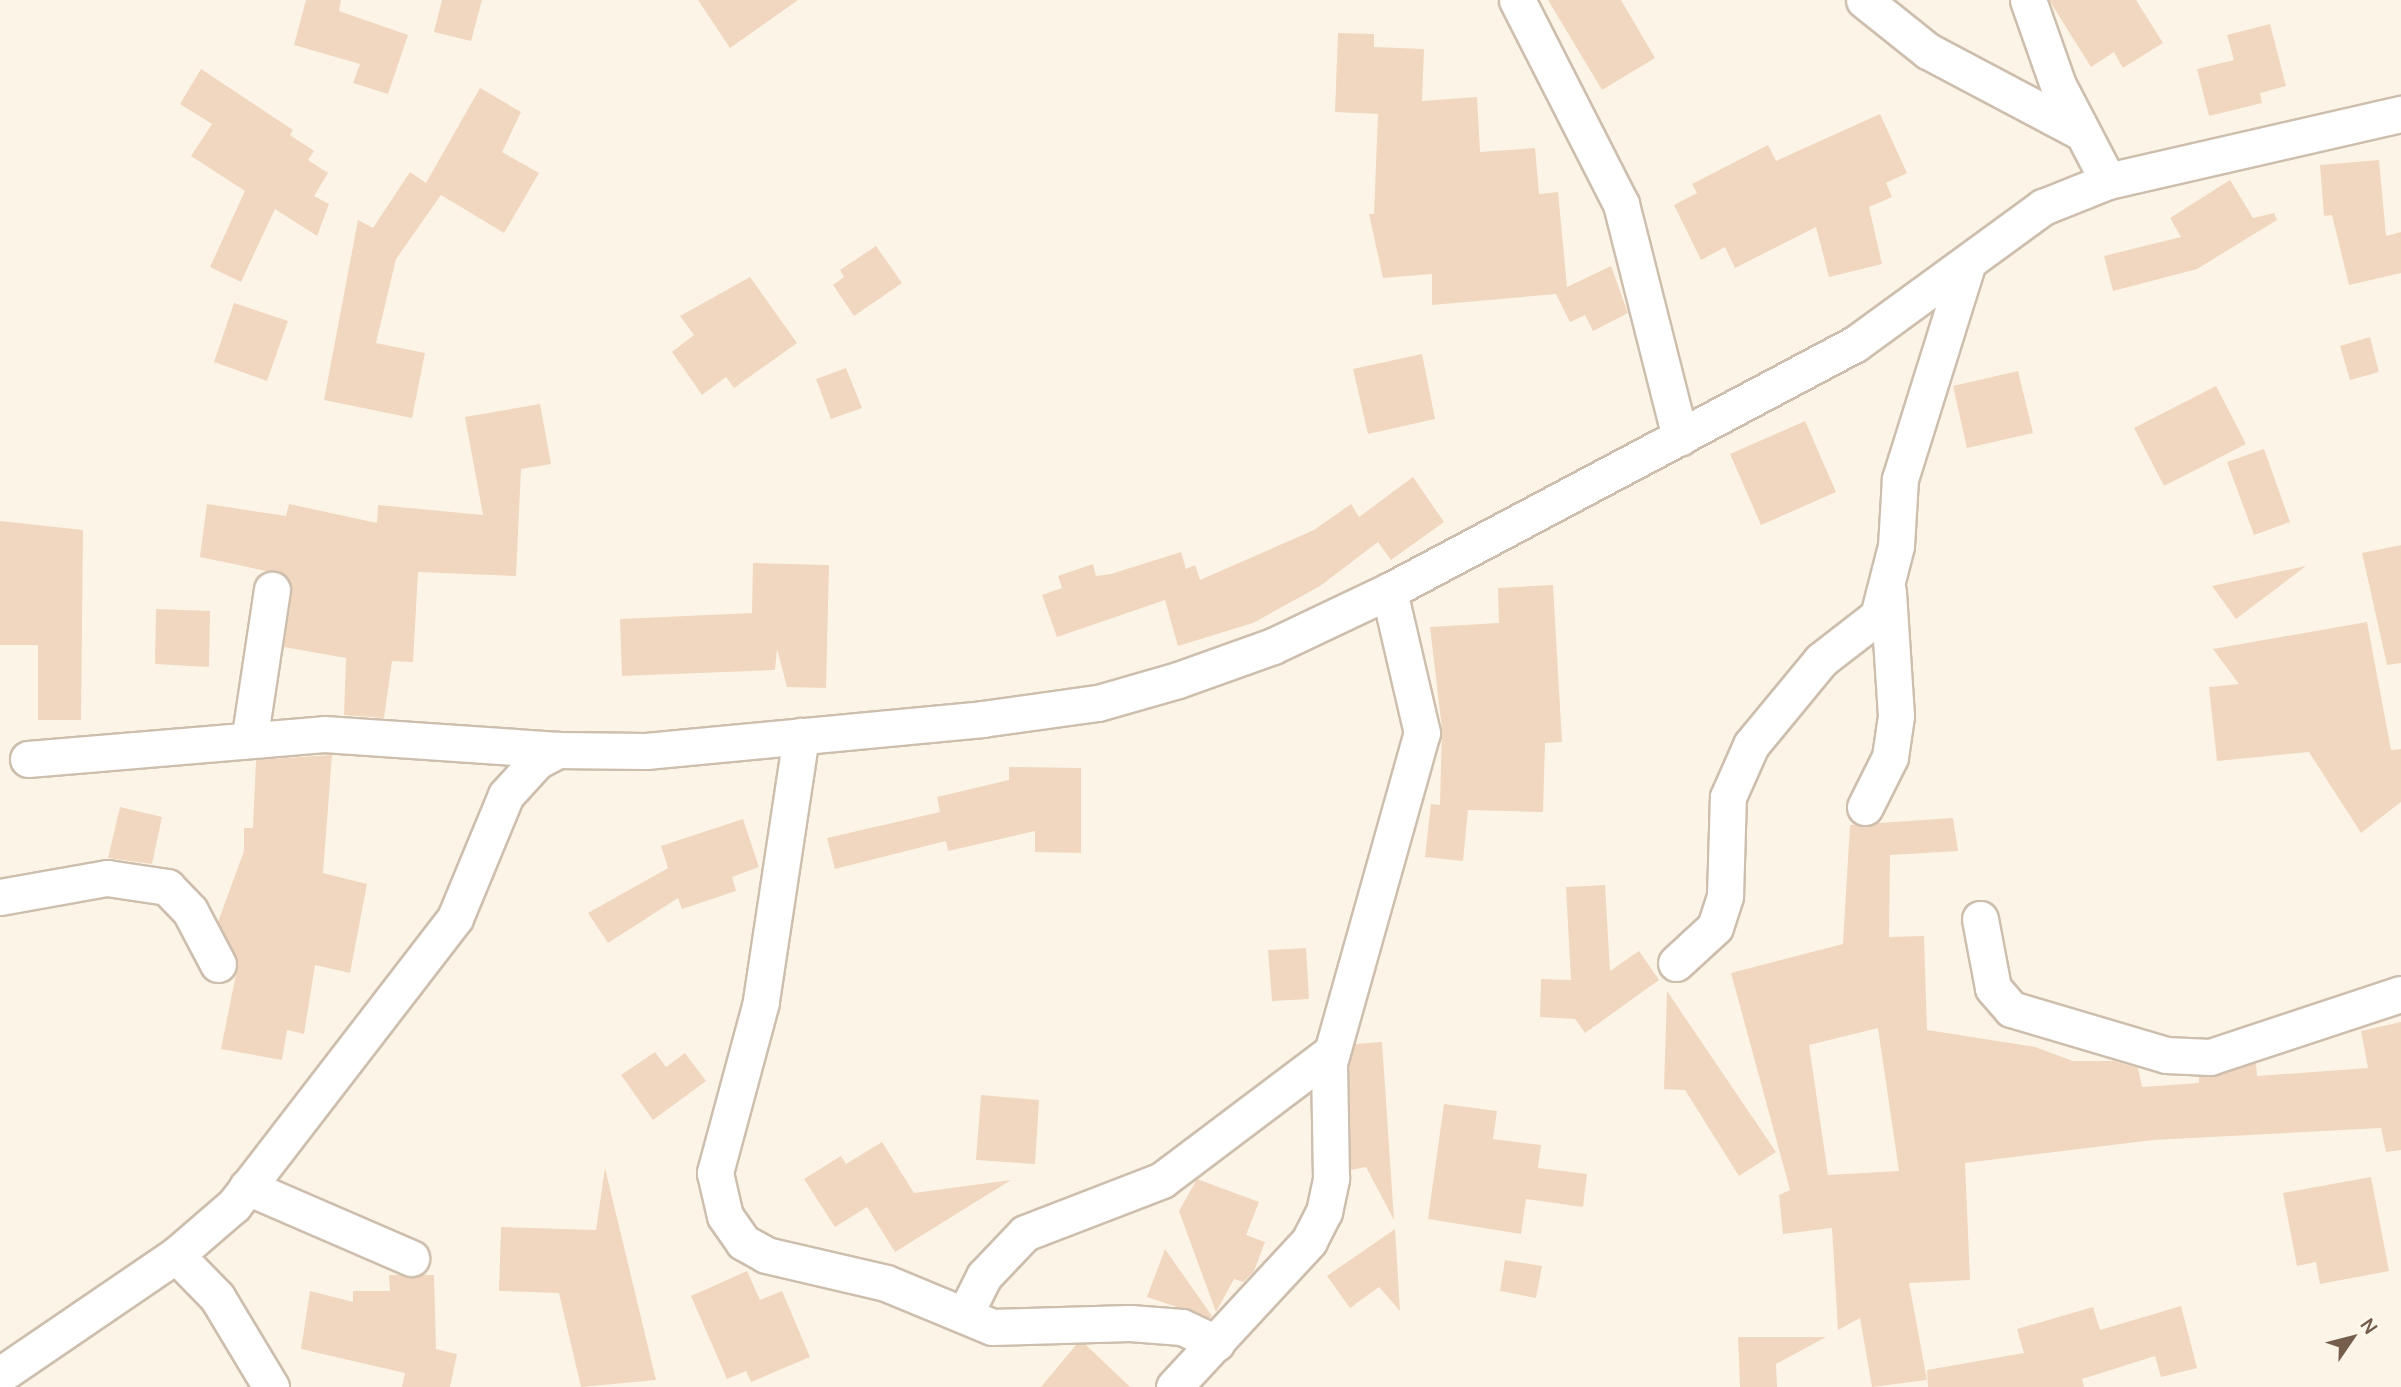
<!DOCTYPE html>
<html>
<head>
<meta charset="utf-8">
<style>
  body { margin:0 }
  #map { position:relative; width:2401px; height:1387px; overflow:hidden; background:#fcf5e7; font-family:Manrope,sans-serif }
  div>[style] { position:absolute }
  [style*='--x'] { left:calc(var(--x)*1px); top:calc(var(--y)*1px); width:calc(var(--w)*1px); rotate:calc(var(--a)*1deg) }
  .building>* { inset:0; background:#f1d7bf }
  .roads { filter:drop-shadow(2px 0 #cebead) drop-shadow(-2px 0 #cebead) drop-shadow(0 2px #cebead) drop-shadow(0 -2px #cebead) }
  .street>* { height:35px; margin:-17.5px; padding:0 17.5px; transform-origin:17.5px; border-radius:17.5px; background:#fff }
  span { translate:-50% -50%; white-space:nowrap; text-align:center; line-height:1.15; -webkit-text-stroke:6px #fff9ed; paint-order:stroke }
  .north { position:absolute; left:2317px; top:1303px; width:70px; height:70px; -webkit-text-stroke:5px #fff9ed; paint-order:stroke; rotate:55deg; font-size:19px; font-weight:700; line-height:28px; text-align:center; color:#755e4b }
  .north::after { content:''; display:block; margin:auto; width:24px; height:32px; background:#755e4b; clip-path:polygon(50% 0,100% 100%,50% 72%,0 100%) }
</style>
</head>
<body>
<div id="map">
  <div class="building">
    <i style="clip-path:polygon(306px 0,341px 0,339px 11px,408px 35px,388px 94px,353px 83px,360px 64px,294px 45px)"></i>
    <i style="clip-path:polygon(442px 0,482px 0,471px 41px,434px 32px)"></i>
    <i style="clip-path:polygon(698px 0,798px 0,730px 48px)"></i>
    <i style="clip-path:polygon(1548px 0,1621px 0,1655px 58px,1602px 90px)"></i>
    <i style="clip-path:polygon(2049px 0,2136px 0,2163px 43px,2123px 68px,2114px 52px,2091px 67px)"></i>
    <i style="clip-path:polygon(2270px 24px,2286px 86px,2260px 93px,2262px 103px,2209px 116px,2197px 69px,2234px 60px,2227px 35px)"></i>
    <i style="clip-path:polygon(1338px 33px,1374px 34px,1374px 47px,1424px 49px,1422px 101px,1477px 97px,1480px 152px,1535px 148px,1539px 194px,1558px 192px,1567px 287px,1611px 266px,1628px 313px,1593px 331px,1585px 315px,1570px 322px,1556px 294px,1432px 305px,1432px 274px,1383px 278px,1369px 214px,1374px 214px,1378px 114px,1335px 112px)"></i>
    <i style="clip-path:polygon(201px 69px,293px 130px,290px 135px,314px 151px,308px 160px,328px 173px,314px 196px,329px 204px,317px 236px,275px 209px,241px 282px,210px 267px,245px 191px,191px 156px,212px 124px,180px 104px)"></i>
    <i style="clip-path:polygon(480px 88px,521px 112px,502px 152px,539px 173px,504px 233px,441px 195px,396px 259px,376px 343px,425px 353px,412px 418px,324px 400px,358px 220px,373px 228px,410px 172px,426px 183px)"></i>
    <i style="clip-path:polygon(1880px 114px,1907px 173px,1886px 183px,1892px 197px,1869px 207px,1882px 264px,1829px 277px,1816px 227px,1735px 268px,1725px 247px,1701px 260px,1674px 205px,1697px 193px,1692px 184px,1768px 145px,1776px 161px)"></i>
    <i style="clip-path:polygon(2379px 160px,2386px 236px,2401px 232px,2401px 273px,2349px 285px,2332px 215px,2324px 216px,2320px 165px)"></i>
    <i style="clip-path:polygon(2230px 180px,2253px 218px,2274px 213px,2277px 220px,2197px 269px,2113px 291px,2104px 256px,2181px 237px,2170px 218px)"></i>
    <i style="clip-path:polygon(876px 246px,902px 283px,854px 316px,833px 285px,844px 277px,840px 270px)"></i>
    <i style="clip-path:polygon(750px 277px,797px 343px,734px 388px,726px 377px,702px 395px,672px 352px,694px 335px,680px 316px)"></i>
    <i style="clip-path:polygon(234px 303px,288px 321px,267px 381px,214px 362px)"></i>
    <i style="clip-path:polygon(2370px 337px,2379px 372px,2350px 380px,2340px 346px)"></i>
    <i style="clip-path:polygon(1422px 354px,1435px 419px,1368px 434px,1353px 369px)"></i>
    <i style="clip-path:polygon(846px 368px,862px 408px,831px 419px,816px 379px)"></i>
    <i style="clip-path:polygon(2018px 371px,2033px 433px,1967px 448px,1953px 386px)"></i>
    <i style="clip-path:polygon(2216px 386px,2246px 444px,2164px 486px,2134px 428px)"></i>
    <i style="clip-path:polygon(540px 404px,551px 464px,521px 469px,516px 576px,418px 572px,413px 662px,392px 661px,384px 718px,344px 715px,346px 658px,284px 647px,292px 592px,285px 575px,200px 557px,207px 504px,286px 516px,289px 504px,377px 523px,378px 505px,483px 515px,465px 417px)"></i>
    <i style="clip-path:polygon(1805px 421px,1836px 492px,1761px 525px,1730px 454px)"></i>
    <i style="clip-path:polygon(2264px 449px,2290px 522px,2254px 535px,2227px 462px)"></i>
    <i style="clip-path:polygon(1413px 477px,1444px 522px,1391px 560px,1378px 542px,1320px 586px,1253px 623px,1178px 646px,1165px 600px,1057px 637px,1042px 595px,1062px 588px,1058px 576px,1093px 564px,1096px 576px,1111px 574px,1181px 552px,1186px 569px,1195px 565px,1200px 580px,1314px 530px,1351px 504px,1359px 517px)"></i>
    <i style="clip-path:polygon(0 521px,83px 530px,81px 720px,38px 720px,38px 645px,0 645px)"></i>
    <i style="clip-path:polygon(2401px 545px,2401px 663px,2387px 665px,2362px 553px)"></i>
    <i style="clip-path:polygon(753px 563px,829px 565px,826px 688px,787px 687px,777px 649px,775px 670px,622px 676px,620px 619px,752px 613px)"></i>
    <i style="clip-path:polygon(2306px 566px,2236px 619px,2212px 586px)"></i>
    <i style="clip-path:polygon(1553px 585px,1562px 742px,1545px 743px,1543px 812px,1468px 810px,1463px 861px,1425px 857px,1431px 804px,1440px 805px,1442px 729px,1430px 627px,1499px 623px,1498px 588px)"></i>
    <i style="clip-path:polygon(156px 609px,210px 611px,209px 667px,155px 664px)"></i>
    <i style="clip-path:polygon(2367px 622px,2391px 750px,2401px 749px,2401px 802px,2361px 833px,2309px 752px,2217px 761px,2209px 687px,2239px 684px,2213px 649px)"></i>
    <i style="clip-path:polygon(332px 755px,323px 873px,367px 884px,350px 973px,315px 965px,304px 1034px,287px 1030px,282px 1060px,221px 1049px,238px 964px,218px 922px,244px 851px,244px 828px,253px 828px,256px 760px)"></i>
    <i style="clip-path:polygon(1009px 767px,1081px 768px,1081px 853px,1035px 852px,1035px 831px,948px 851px,946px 841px,835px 869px,827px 838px,940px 812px,937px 797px,1009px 780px)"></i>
    <i style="clip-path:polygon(120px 807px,162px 817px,152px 864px,108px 858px)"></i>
    <i style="clip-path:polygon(evenodd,1953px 818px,1958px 851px,1890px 855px,1889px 937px,1924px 936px,1927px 1030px,2035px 1047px,2073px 1061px,2114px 1061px,2138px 1068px,2142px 1087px,2199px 1083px,2199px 1077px,2256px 1063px,2257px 1076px,2368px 1068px,2361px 1031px,2401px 1022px,2401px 1150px,2386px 1152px,2381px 1128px,2153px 1140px,1965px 1163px,1970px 1280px,1909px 1283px,1927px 1380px,1872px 1387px,1860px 1318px,1838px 1330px,1832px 1228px,1783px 1234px,1779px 1195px,1790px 1190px,1731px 973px,1843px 944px,1850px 825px,1953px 818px,1878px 1028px,1899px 1171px,1828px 1175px,1809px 1045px,1878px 1028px)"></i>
    <i style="clip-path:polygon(743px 819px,759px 867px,732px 877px,736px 891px,682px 909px,678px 898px,608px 943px,588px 913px,668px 868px,661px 846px)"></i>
    <i style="clip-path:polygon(1605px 885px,1610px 971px,1639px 951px,1659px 980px,1585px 1033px,1575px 1019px,1540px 1017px,1541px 979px,1571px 980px,1566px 887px)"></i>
    <i style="clip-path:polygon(1306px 948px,1309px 999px,1272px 1001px,1268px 950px)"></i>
    <i style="clip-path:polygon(1667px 991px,1776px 1152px,1739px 1176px,1685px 1090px,1664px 1089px)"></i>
    <i style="clip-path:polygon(1382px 1042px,1394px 1220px,1366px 1167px,1351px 1170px,1349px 1066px,1355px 1044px)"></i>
    <i style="clip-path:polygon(655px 1052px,666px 1067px,685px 1053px,706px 1081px,653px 1120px,621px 1075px)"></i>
    <i style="clip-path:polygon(981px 1095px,1039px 1100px,1035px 1164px,976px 1160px)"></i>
    <i style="clip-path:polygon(1444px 1104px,1497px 1111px,1493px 1139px,1541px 1145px,1538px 1168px,1587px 1174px,1583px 1207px,1526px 1199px,1521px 1234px,1428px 1219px)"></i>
    <i style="clip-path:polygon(882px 1142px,914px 1193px,1011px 1180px,895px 1252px,867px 1207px,835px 1227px,804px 1179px,841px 1156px,846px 1164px)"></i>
    <i style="clip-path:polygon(605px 1168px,656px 1380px,581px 1387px,559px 1293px,499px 1291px,501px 1227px,596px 1230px)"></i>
    <i style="clip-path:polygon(2371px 1177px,2389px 1271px,2320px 1284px,2316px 1262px,2297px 1266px,2283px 1193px)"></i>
    <i style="clip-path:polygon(1197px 1179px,1259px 1202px,1246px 1235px,1265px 1242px,1254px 1271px,1243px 1282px,1234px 1279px,1216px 1312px,1179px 1211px)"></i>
    <i style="clip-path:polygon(1395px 1229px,1400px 1311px,1379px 1287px,1350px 1308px,1327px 1276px)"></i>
    <i style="clip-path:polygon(1165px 1249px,1212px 1316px,1210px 1318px,1147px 1297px)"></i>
    <i style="clip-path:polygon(1505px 1260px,1542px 1266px,1536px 1298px,1500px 1291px)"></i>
    <i style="clip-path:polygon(747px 1271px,760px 1300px,782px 1291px,810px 1357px,751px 1382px,746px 1371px,727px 1379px,691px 1296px)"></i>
    <i style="clip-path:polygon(389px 1275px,434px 1275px,436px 1349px,457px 1354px,450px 1387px,402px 1387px,405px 1373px,301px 1349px,310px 1291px,353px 1302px,353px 1291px,390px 1291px)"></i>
    <i style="clip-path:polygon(2181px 1306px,2197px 1368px,2161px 1377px,2155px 1356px,2082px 1379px,2084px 1387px,1928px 1387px,1927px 1370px,2024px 1353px,2017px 1329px,2093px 1307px,2100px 1330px)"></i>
    <i style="clip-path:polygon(1738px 1337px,1826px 1337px,1776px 1364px,1777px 1387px,1740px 1387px)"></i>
    <i style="clip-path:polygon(1085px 1344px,1130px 1387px,1041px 1387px,1076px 1345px)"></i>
  </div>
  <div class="roads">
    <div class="street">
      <i style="--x:1517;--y:0;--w:229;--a:63"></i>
      <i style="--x:1621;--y:204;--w:241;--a:75.8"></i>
      <i style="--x:1864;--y:0;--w:82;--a:38.6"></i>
      <i style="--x:1928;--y:51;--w:173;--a:27.9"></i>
      <i style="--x:2028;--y:0;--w:90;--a:70.6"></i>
      <i style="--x:2058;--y:85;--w:108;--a:62.5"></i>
      <i style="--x:250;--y:735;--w:147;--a:-81.4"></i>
      <i style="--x:801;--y:736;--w:269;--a:98.6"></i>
      <i style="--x:761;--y:1002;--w:177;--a:105.1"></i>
      <i style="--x:715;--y:1173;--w:44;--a:76.9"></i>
      <i style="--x:725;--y:1216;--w:32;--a:55"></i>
      <i style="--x:743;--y:1242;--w:26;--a:29"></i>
      <i style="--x:766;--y:1255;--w:123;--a:13.1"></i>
      <i style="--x:886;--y:1283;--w:115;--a:22.5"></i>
      <i style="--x:992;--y:1327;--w:138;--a:-1.7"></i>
      <i style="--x:1130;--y:1323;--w:52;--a:4.4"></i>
      <i style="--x:1182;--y:1327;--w:38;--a:25"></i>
      <i style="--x:28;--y:759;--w:297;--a:-4.8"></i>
      <i style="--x:324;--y:734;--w:235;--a:3.9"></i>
      <i style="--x:1865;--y:807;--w:56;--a:-63.4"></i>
      <i style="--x:1890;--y:757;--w:41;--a:-81.7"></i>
      <i style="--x:1896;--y:716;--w:125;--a:-93.7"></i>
      <i style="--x:0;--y:897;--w:109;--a:-10.1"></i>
      <i style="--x:107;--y:878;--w:61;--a:8.5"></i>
      <i style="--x:167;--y:887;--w:33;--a:46"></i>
      <i style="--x:190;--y:911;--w:60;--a:62.2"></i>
      <i style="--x:1980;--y:919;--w:70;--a:79.3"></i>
      <i style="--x:1993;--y:988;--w:28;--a:49"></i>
      <i style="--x:2011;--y:1009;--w:162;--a:16.5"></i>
      <i style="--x:2166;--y:1055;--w:44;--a:2.6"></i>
      <i style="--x:2210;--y:1057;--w:201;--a:-18.3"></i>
      <i style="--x:1676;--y:963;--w:53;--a:-42.7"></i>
      <i style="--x:1715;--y:927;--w:33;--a:-72"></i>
      <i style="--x:1725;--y:896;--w:99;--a:-88.3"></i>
      <i style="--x:1728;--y:797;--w:57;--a:-66.1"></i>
      <i style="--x:1751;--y:745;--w:110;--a:-50.5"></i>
      <i style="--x:1821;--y:660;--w:72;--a:-37.7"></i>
      <i style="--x:1878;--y:616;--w:72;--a:-75.6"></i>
      <i style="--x:1896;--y:546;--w:67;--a:-86.6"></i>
      <i style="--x:1900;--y:479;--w:224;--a:-72.6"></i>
      <i style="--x:247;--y:1187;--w:179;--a:23.4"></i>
      <i style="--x:176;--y:1255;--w:59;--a:45.7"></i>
      <i style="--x:217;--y:1297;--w:105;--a:59"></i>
      <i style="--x:966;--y:1312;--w:40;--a:-63.4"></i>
      <i style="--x:984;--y:1276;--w:59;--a:-46.4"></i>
      <i style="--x:1025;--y:1233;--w:147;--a:-21.1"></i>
      <i style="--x:1162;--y:1180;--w:213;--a:-37"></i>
      <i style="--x:0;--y:1375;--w:213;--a:-34.3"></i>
      <i style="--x:176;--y:1255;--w:77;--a:-40.8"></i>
      <i style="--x:234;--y:1205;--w:362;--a:-52.4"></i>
      <i style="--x:455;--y:918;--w:133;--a:-67.5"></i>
      <i style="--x:506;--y:795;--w:46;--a:-47.6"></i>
      <i style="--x:537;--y:761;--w:24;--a:-28"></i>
      <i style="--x:558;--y:750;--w:88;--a:0.7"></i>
      <i style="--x:646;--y:751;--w:338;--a:-5.4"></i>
      <i style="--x:982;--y:719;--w:117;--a:-7.9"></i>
      <i style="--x:1098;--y:703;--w:83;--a:-16"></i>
      <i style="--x:1178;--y:680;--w:101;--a:-19.7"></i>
      <i style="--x:1273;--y:646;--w:128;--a:-25.4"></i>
      <i style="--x:1389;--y:591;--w:527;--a:-27.93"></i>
      <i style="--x:1855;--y:344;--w:233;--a:-36.1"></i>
      <i style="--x:2043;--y:207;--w:70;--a:-21.8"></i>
      <i style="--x:2108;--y:181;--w:301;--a:-12.9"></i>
      <i style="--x:1174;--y:1387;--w:199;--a:-47.2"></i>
      <i style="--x:1309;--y:1241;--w:33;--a:-63"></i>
      <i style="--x:1324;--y:1212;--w:35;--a:-78"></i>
      <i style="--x:1331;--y:1178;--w:115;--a:-91"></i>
      <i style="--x:1329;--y:1063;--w:343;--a:-74.3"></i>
      <i style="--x:1422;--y:733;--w:146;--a:-103.1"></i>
    </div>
  </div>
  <div class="north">N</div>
</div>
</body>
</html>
